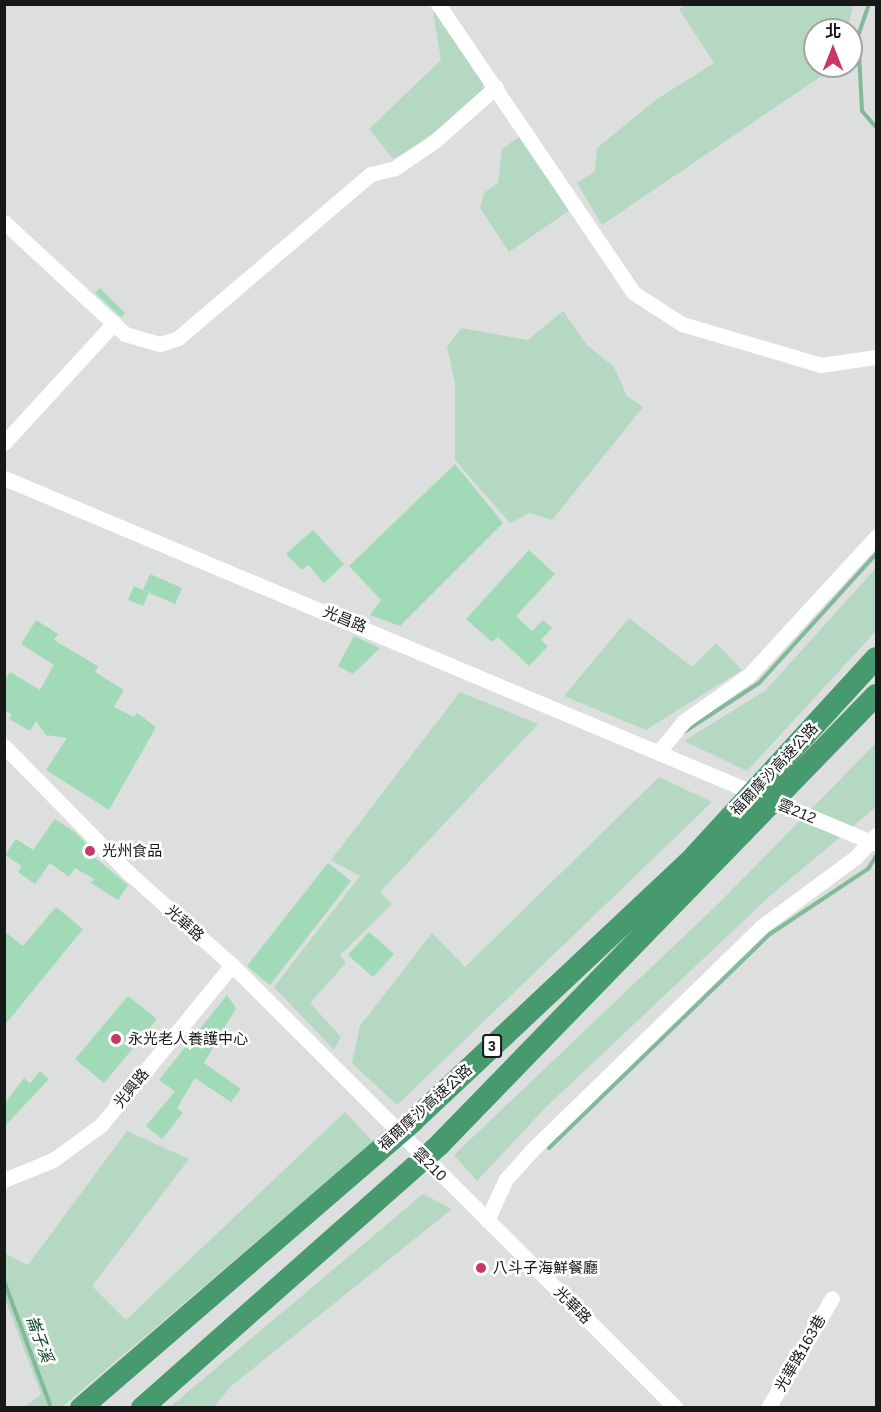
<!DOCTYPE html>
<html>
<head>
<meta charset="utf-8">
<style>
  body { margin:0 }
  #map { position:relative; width:881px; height:1412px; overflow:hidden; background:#dcdfdd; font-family:Helvetica,"Noto Sans TC",sans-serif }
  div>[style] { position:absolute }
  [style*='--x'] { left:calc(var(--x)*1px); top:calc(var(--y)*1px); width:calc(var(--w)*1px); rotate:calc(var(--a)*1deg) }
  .green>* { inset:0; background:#b4d8c2 }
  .stream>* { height:4px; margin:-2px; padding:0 2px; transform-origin:2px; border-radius:2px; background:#81ba98 }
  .building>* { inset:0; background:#a0dab7 }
  .minor>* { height:15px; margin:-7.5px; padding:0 7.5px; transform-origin:7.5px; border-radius:7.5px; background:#fff }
  .highway>* { height:22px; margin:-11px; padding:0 11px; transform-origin:11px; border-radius:11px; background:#469a6d }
  .dots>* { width:16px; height:16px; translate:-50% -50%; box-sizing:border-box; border:3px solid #fff; border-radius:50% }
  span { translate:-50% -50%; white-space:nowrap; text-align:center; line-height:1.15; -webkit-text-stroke:5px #fff; paint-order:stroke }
  .shield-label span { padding:2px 4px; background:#fff; border:2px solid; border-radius:4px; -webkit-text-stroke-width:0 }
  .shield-label { font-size:14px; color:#171818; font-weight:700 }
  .street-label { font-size:15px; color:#171818 }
  .poi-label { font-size:15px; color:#171818 }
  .left { translate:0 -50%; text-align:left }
  .water-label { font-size:16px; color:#14412a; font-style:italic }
  .frame { position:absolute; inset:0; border:6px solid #171818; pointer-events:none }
  .north { position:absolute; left:803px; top:18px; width:60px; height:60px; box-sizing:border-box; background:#fff; border:2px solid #a2a3a3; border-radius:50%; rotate:0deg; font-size:16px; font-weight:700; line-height:24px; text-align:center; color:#171818 }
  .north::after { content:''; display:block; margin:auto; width:21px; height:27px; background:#c73962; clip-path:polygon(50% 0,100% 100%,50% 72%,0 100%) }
</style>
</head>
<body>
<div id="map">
  <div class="green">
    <i style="clip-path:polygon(685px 5px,853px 5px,847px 30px,815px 30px,815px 66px,836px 66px,602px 225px,577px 183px,595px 171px,597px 148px,657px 99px,714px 63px,679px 9px)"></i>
    <i style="clip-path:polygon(437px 11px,483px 80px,483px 91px,436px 135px,393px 159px,369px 129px,441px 60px,433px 12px)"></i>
    <i style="clip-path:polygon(522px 135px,570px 210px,509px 252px,480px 208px,484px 193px,498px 183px,502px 149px)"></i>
    <i style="clip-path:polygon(563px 311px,587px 345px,614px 367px,627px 396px,643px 407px,552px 520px,529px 513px,510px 523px,455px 460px,455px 383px,447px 347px,461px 328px,528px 340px)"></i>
    <i style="clip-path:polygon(876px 568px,876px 631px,747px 771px,684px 741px,765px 691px)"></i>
    <i style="clip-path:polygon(629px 618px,692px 667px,716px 643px,742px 670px,646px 730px,564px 696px)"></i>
    <i style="clip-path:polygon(460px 692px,538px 724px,380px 892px,392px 904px,340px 955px,346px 963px,310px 1003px,341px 1037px,334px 1050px,274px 987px,360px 876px,331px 860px)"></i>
    <i style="clip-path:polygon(876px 743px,876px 807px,771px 895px,545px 1108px,477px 1181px,454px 1155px,720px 902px)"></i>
    <i style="clip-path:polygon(659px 777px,712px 802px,397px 1105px,352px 1063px,360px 1026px,432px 933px,465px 967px)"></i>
    <i style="clip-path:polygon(345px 1112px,373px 1142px,62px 1407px,25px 1407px,41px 1394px,5px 1299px,4px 1253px,28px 1265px,127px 1131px,189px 1159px,92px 1286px,126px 1320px)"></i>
    <i style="clip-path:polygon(423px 1194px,452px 1209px,230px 1387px,214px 1407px,170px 1407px)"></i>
  </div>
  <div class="stream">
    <i style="--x:869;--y:4;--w:34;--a:109"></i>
    <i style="--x:858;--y:36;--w:75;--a:86.9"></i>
    <i style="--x:862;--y:111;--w:21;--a:49"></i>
    <i style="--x:684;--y:732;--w:90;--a:-33.2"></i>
    <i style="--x:759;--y:683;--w:174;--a:-47.8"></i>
    <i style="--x:549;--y:1148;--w:308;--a:-44.1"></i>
    <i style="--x:770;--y:934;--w:118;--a:-33.6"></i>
    <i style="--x:868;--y:869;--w:15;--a:-58"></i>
    <i style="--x:4;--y:1281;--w:132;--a:69.6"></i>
  </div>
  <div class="building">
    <i style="clip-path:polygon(100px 288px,125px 313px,121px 317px,95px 293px)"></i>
    <i style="clip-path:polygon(455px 464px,503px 523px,400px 626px,370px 615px,381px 600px,349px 566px)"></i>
    <i style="clip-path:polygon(313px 530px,344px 564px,324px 583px,308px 565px,302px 570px,286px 554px)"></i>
    <i style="clip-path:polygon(529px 550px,555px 574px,516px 616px,532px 631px,543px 620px,552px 628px,541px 640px,548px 646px,529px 666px,498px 637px,492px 642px,466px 619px)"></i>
    <i style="clip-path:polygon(150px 574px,182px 588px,175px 604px,143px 590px)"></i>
    <i style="clip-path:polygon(134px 586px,149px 593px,143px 606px,128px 600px)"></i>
    <i style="clip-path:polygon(36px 620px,58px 634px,54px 640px,98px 666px,95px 672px,124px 690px,114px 707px,134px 717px,137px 713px,156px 727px,109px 810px,46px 770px,67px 738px,46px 735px,36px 721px,30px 731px,9px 719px,12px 715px,4px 710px,4px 681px,10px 672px,40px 690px,54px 665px,21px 644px)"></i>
    <i style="clip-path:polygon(354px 636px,380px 648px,353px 674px,338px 666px)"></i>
    <i style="clip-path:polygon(55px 819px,76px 833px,89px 847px,87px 851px,128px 885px,118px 900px,91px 883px,94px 879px,75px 868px,69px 877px,50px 863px,35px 884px,18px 872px,22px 866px,5px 855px,16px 839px,33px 850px)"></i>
    <i style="clip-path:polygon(328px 863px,351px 881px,270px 985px,247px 966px)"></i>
    <i style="clip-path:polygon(56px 907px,83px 929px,4px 1026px,4px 931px,23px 946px)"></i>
    <i style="clip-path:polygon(369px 932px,394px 954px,373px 977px,348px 955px)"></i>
    <i style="clip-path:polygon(227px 995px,236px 1008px,204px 1063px,241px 1089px,231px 1102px,195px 1078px,177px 1108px,183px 1113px,162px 1139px,146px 1126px,175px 1091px,159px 1080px)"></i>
    <i style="clip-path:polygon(128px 996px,157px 1019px,104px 1083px,75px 1059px)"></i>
    <i style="clip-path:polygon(40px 1071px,49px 1079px,4px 1127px,4px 1104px,24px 1078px,30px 1083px)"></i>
  </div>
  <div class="minor">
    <i style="--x:438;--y:4;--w:349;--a:55.9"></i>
    <i style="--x:634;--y:293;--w:57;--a:32.9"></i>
    <i style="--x:682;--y:324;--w:145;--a:16.4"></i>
    <i style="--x:821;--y:365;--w:56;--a:-8.3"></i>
    <i style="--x:4;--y:222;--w:165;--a:42.8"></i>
    <i style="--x:125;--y:334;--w:36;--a:16"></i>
    <i style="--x:160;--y:344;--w:19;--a:-18"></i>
    <i style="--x:178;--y:338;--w:253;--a:-40.4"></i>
    <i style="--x:371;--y:174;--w:25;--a:-14"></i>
    <i style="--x:395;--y:168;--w:50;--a:-34.3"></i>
    <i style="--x:436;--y:140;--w:80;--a:-41.5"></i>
    <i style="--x:4;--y:443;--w:163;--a:-47.5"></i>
    <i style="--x:4;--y:478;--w:946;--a:22.77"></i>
    <i style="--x:4;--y:746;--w:178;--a:45.5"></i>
    <i style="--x:129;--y:873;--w:138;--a:41.8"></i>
    <i style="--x:232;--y:965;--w:627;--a:44.94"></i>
    <i style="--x:659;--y:751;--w:39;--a:-50"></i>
    <i style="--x:684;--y:721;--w:80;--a:-35.3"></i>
    <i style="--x:749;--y:675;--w:188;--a:-47.4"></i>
    <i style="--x:4;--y:1180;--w:53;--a:-22.2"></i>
    <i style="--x:53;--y:1160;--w:59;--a:-36.1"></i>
    <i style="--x:101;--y:1125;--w:207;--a:-50.7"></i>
    <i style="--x:487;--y:1220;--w:45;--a:-65.1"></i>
    <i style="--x:506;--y:1179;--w:39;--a:-48"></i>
    <i style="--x:532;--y:1150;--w:320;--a:-44.2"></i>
    <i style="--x:761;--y:927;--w:118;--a:-36.4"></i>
    <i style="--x:856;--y:857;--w:30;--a:-48"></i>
    <i style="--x:768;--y:1408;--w:127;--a:-59.8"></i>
  </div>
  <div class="highway">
    <i style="--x:81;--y:1408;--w:439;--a:-40.8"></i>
    <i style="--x:413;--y:1121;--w:380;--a:-43.2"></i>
    <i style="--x:690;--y:861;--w:275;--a:-47.5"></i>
    <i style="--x:142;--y:1408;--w:398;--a:-41.5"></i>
    <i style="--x:440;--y:1144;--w:626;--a:-45.84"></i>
  </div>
  <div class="dots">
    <i style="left:90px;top:851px;background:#c73962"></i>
    <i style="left:116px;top:1039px;background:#c73962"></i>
    <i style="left:481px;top:1268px;background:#c73962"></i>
  </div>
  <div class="shield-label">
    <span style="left:492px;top:1046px">3</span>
  </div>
  <div class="street-label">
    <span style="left:345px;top:619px;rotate:22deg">光昌路</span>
    <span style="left:774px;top:769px;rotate:-47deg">福爾摩沙高速公路</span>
    <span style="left:797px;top:811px;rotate:23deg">雲212</span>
    <span style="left:185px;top:923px;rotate:42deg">光華路</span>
    <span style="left:131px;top:1088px;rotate:-51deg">光興路</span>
    <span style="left:425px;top:1107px;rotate:-42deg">福爾摩沙高速公路</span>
    <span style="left:430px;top:1164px;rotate:45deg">雲210</span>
    <span style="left:573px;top:1305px;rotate:45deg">光華路</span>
    <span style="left:800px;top:1353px;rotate:-60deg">光華路163巷</span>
  </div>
  <div class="poi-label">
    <span class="left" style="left:102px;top:851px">光州食品</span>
    <span class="left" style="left:128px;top:1039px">永光老人養護中心</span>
    <span class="left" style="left:493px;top:1268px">八斗子海鮮餐廳</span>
  </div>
  <div class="water-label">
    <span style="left:39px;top:1339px;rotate:70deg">崙子溪</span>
  </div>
  <div class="frame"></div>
  <div class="north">北</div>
</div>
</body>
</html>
